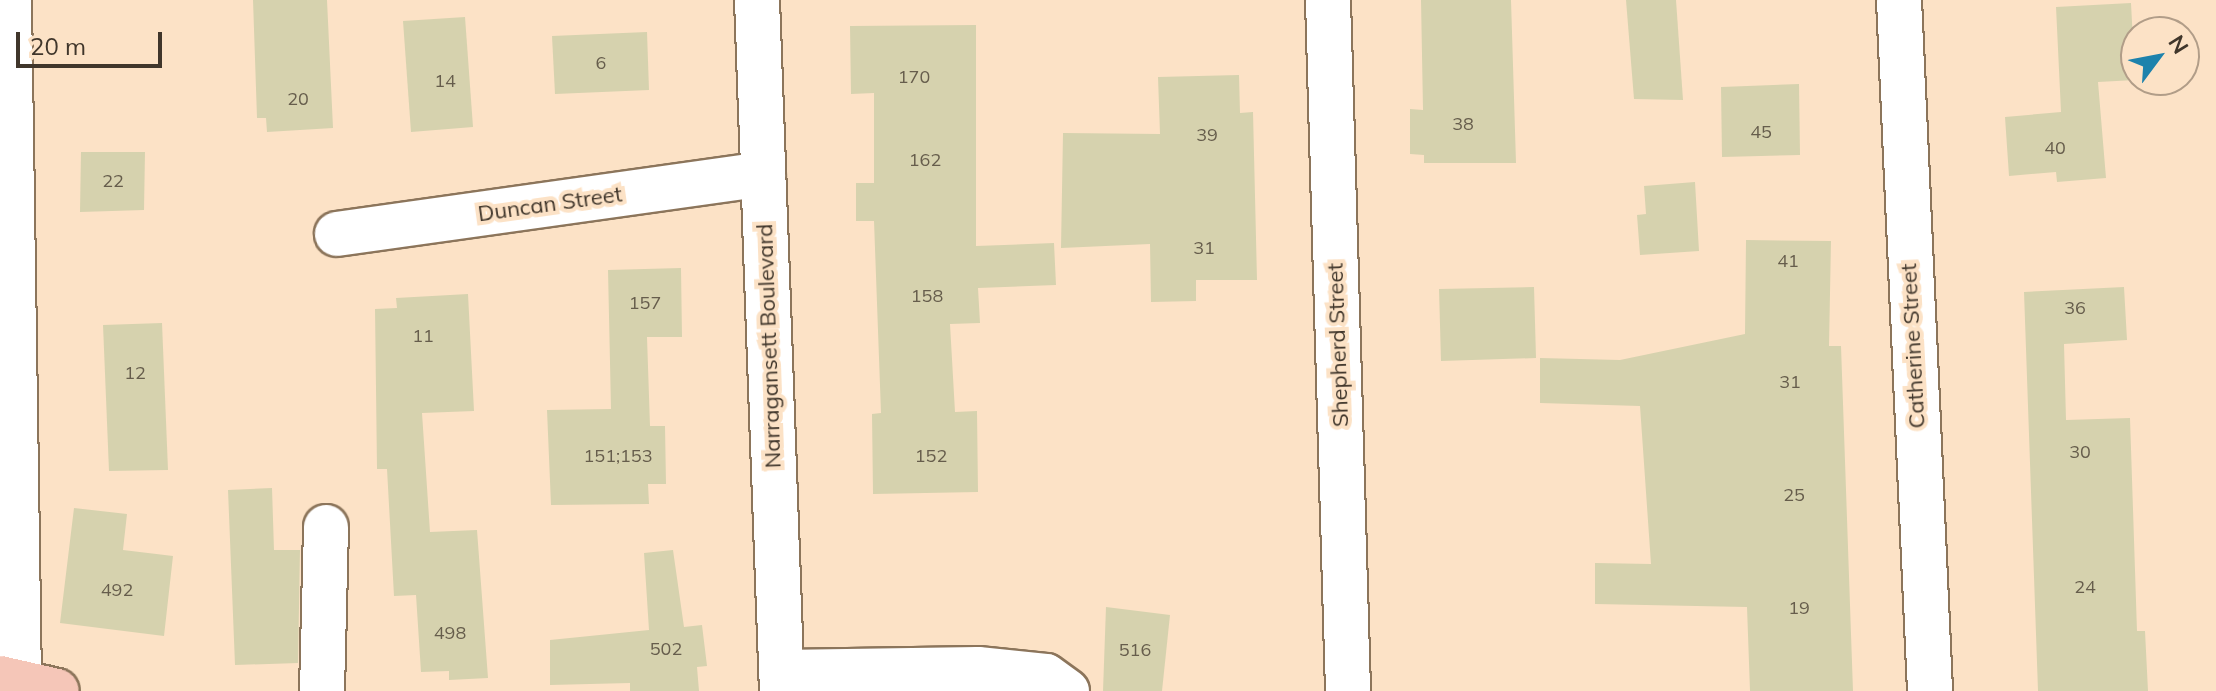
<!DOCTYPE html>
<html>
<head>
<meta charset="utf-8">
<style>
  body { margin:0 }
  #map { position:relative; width:2216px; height:691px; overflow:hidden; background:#fce2c6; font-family:Mulish,sans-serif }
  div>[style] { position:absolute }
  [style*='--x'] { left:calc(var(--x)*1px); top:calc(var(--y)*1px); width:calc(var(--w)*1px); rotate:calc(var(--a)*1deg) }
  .building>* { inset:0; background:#d6d2ae }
  .roads { filter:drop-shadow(2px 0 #8c755b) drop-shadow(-2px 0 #8c755b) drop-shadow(0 2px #8c755b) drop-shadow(0 -2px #8c755b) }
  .minor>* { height:44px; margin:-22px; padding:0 22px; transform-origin:22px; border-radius:22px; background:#fff }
  .major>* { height:44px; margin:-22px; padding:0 22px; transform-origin:22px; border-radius:22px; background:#f5c6b8 }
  span { translate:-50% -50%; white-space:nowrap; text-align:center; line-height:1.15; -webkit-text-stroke:8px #fce2c6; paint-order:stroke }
  .number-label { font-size:18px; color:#665d4c }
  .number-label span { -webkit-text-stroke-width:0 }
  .street-label { font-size:22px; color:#40362b }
  .north { position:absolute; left:2120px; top:16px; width:80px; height:80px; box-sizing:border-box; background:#fce2c6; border:2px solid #b19d88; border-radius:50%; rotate:58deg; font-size:22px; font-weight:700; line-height:32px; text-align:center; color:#40362b }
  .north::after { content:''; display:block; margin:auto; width:28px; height:36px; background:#1d82ac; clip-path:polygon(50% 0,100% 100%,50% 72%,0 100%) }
  .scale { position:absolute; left:16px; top:32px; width:146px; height:36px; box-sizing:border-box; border:4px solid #40362b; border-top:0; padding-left:10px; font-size:24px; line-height:28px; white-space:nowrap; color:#40362b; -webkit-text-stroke:6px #fce2c6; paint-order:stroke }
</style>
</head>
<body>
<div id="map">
  <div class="building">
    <i style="clip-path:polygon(253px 0,327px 0,333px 128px,267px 132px,266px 118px,257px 118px)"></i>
    <i style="clip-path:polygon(1421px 0,1511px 0,1516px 163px,1424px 163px,1424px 155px,1410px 154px,1410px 109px,1423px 110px)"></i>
    <i style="clip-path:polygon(1626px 0,1676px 0,1683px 100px,1634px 99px)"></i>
    <i style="clip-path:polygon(2131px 3px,2135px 80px,2098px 82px,2106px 178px,2057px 182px,2056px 172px,2009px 176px,2005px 117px,2061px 112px,2056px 7px)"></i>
    <i style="clip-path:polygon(465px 17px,473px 127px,411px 132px,403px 21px)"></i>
    <i style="clip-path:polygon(976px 25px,976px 246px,1054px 243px,1056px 285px,978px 288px,980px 323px,950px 324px,955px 412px,977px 411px,978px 492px,873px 494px,872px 414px,881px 413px,874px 221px,856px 221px,856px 183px,874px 183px,874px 93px,851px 94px,850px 26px)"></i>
    <i style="clip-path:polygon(647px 32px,649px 90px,555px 94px,552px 36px)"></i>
    <i style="clip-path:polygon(1239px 75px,1240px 113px,1253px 112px,1257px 280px,1196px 280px,1196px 301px,1151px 302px,1150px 244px,1061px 248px,1063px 133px,1160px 134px,1158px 77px)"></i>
    <i style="clip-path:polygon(1799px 84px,1800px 155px,1722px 157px,1721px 87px)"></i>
    <i style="clip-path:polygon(81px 152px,145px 152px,144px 210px,80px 212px)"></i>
    <i style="clip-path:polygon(1695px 182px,1699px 251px,1640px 255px,1637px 215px,1646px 214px,1644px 186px)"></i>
    <i style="clip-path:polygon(1746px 240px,1831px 241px,1829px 346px,1841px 346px,1853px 691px,1750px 691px,1747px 607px,1595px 604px,1595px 563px,1651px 564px,1640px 406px,1540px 403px,1540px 358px,1620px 360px,1745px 334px)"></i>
    <i style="clip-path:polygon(681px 268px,682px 337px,647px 337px,650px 426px,665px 426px,666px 484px,648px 484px,649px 504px,551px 505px,547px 410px,611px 409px,608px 270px)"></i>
    <i style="clip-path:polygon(1534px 287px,1536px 358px,1441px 361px,1439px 289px)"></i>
    <i style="clip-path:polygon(2124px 287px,2127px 340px,2064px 344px,2066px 420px,2130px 418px,2137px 631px,2145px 631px,2148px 691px,2038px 691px,2024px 292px)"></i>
    <i style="clip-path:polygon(468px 294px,474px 411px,422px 413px,430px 532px,477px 530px,488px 678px,449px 680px,449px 671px,421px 672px,416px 595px,394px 596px,387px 469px,377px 469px,375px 309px,397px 308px,396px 298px)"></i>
    <i style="clip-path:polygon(162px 323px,168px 470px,109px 471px,103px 325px)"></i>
    <i style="clip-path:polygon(272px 488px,274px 550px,300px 550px,298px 663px,235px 665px,228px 490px)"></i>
    <i style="clip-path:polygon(74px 508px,127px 514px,123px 550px,173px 556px,164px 636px,60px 623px)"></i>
    <i style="clip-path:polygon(673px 550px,684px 627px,702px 625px,707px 666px,697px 667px,699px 691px,630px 691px,630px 683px,550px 685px,550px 640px,649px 630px,644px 553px)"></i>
    <i style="clip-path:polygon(1106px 607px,1170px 615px,1162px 691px,1103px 691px)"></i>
  </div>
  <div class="roads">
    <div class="minor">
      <i style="--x:9;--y:0;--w:682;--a:89.16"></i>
      <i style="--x:757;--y:0;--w:691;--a:87.93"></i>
      <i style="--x:1328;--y:0;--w:691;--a:88.34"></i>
      <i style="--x:1899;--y:0;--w:692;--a:87.43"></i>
      <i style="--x:337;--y:234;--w:430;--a:-8"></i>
      <i style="--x:781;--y:672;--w:197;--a:-0.9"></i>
      <i style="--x:978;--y:669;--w:68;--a:5.9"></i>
      <i style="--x:1046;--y:676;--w:26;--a:36"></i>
      <i style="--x:322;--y:691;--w:164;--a:-88.6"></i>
    </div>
    <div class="major">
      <i style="--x:0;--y:678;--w:58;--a:12.8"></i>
    </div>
  </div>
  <div class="number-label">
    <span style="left:601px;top:63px">6</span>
    <span style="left:914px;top:77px">170</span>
    <span style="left:445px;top:81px">14</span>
    <span style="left:298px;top:99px">20</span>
    <span style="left:1463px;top:124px">38</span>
    <span style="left:1761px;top:132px">45</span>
    <span style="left:1207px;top:135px">39</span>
    <span style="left:2055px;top:148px">40</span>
    <span style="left:925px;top:160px">162</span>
    <span style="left:113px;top:181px">22</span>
    <span style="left:1204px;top:248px">31</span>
    <span style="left:1788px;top:261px">41</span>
    <span style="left:927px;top:296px">158</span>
    <span style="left:645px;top:303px">157</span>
    <span style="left:2075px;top:308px">36</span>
    <span style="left:423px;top:336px">11</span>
    <span style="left:135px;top:373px">12</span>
    <span style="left:1790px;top:382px">31</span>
    <span style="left:2080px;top:452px">30</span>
    <span style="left:618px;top:456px">151;153</span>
    <span style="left:931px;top:456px">152</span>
    <span style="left:1794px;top:495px">25</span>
    <span style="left:2085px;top:587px">24</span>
    <span style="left:117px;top:590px">492</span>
    <span style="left:1799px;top:608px">19</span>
    <span style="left:450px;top:633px">498</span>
    <span style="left:666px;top:649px">502</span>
    <span style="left:1135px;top:650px">516</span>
  </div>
  <div class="street-label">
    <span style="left:550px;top:204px;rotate:-8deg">Duncan Street</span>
    <span style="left:1338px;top:345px;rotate:-92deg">Shepherd Street</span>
    <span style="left:769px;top:346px;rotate:-92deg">Narragansett Boulevard</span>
    <span style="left:1913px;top:346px;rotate:-93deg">Catherine Street</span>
  </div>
  <div class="north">N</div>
  <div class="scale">20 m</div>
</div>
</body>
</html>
